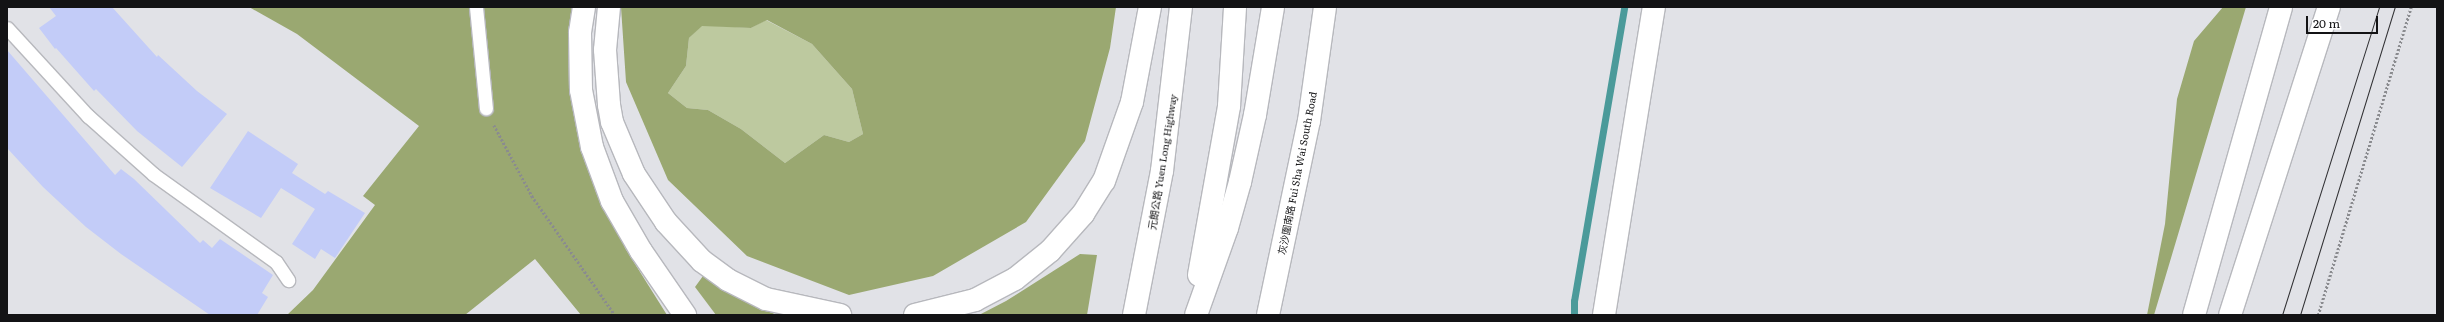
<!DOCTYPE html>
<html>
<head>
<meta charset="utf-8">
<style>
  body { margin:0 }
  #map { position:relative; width:2444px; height:322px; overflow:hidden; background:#e1e2e7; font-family:Literata,"Noto Sans TC",serif }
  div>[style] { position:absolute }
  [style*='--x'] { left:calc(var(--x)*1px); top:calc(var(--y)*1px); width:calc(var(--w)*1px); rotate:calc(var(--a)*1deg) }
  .green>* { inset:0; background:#bdc99f }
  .forest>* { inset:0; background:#9aa871 }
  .stream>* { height:7px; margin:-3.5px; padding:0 3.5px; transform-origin:3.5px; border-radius:3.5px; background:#4b9a9a }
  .building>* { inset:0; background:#c3ccf8 }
  .path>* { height:2.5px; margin-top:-1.25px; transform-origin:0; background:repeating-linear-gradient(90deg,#8a8b8f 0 2px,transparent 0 4px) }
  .roads { filter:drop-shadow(1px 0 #b7b8bd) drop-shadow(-1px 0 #b7b8bd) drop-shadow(0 1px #b7b8bd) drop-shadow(0 -1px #b7b8bd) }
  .service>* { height:13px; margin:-6.5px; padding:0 6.5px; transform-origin:6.5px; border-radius:6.5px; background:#fff }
  .minor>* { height:22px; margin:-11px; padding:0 11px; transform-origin:11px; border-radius:11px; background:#fff }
  .primary>* { height:22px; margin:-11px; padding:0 11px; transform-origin:11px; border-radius:11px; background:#fff }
  .motorway>* { height:22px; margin:-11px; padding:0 11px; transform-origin:11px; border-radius:11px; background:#fff }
  .tram>* { height:1px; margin:-0.5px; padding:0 0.5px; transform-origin:0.5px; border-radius:0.5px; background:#313134 }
  span { translate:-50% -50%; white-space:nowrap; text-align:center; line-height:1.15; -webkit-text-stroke:3px #fff; paint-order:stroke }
  .street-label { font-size:10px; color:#131315 }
  .frame { position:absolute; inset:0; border:8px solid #131315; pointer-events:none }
  .scale { position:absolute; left:2306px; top:16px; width:72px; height:18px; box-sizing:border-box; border:2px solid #131315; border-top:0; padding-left:5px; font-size:12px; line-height:14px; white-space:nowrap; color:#131315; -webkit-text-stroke:3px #fff; paint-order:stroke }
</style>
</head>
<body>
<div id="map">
  <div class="green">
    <i style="clip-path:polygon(766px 20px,812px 44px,852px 89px,863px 134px,849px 142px,824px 135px,785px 163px,741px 129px,708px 110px,687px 108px,668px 93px,686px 66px,689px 38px,702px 25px,751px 28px)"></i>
  </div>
  <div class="forest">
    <i style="clip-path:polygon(249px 7px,576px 7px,593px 143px,625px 248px,667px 315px,581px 315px,535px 259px,465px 315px,287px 315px,313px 290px,375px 205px,363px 196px,419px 126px,297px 34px)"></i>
    <i style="clip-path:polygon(evenodd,621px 7px,1116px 7px,1110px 48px,1085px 141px,1026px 222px,933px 276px,849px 295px,747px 256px,668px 180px,626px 82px,621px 7px,767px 20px,812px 44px,852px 89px,863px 134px,849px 142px,824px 135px,785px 163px,741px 129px,708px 110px,687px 108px,668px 93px,686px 66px,689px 38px,702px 26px,751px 28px,767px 20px)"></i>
    <i style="clip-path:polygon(2223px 7px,2246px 7px,2154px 315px,2147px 315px,2165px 224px,2177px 99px,2194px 41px)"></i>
    <i style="clip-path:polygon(1080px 254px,1097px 255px,1087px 315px,979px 315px,1006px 301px)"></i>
    <i style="clip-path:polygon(703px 276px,765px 310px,777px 315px,716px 315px,695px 287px)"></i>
  </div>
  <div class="stream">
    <i style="--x:1574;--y:315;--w:14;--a:-90"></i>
    <i style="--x:1574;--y:301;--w:298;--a:-80.3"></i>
  </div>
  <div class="building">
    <i style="clip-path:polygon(49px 7px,112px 7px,157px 57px,158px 55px,197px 91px,227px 114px,182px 167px,137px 131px,96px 89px,94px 91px,56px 48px,55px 49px,39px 28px,56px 16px)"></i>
    <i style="clip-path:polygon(7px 50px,115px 175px,121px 169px,134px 179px,200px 243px,203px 240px,212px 248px,220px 239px,273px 275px,262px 293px,268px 297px,257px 315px,210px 315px,121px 254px,86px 227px,43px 187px,7px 148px)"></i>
    <i style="clip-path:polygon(248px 131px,298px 164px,292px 173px,325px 194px,328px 191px,365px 213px,335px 258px,321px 249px,315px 259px,292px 244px,315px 209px,281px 188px,261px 218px,210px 188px)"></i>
  </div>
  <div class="path">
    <i style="--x:494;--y:125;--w:81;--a:61.8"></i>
    <i style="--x:532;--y:196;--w:145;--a:55.1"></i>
    <i style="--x:2318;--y:315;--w:322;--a:-73.2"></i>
  </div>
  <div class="roads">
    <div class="service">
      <i style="--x:476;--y:7;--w:102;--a:84.4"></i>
      <i style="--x:7;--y:28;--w:120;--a:47.4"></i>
      <i style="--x:88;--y:116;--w:87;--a:41.7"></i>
      <i style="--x:153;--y:174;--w:151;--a:35.6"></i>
      <i style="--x:276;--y:262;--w:22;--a:56"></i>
    </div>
    <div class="minor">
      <i style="--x:1268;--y:315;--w:198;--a:-78.1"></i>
      <i style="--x:1309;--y:121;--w:115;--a:-82"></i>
      <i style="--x:1604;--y:315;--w:312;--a:-80.8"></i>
    </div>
    <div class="primary">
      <i style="--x:2194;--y:315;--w:320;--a:-74.2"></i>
      <i style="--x:2230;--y:315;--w:324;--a:-72.2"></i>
    </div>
    <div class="motorway">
      <i style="--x:584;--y:7;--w:26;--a:99"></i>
      <i style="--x:580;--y:33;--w:57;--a:89"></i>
      <i style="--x:581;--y:90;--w:58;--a:79.1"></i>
      <i style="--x:592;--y:147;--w:58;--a:69.7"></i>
      <i style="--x:612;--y:201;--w:58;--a:59.9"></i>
      <i style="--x:641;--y:251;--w:78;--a:55.5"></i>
      <i style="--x:609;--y:7;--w:43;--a:95.3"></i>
      <i style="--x:605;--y:50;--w:55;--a:85.8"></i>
      <i style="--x:609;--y:105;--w:17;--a:80"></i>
      <i style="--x:612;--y:122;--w:56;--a:67.1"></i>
      <i style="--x:634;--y:174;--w:58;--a:56.3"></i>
      <i style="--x:666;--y:222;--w:53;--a:47.3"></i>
      <i style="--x:702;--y:261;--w:32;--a:36"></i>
      <i style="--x:728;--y:280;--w:42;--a:26.6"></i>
      <i style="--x:766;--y:299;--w:76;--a:12.2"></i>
      <i style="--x:1199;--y:275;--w:172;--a:-79.9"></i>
      <i style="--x:1229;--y:106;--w:99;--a:-86.5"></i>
      <i style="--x:915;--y:315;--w:62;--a:-14"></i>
      <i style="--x:975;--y:300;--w:45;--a:-27.7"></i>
      <i style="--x:1015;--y:279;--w:45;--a:-38.7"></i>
      <i style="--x:1050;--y:251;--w:50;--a:-48.3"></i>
      <i style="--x:1083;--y:214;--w:39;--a:-58"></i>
      <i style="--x:1104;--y:181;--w:84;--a:-70.5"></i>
      <i style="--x:1132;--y:102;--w:97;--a:-79.3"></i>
      <i style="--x:1134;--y:315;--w:147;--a:-79"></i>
      <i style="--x:1162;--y:171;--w:165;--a:-83.4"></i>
      <i style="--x:1196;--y:315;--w:92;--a:-70.4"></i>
      <i style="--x:1227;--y:228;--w:48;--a:-74.2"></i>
      <i style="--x:1240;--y:182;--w:69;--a:-77.4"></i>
      <i style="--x:1255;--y:115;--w:109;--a:-80.5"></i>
    </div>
  </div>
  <div class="tram">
    <i style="--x:2282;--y:315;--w:323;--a:-72.5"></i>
    <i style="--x:2300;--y:315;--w:322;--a:-72.9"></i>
  </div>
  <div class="street-label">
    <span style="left:1162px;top:162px;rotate:-81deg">元朗公路 Yuen Long Highway</span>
    <span style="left:1297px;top:173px;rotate:-79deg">灰沙圍南路 Fui Sha Wai South Road</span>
  </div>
  <div class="frame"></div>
  <div class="scale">20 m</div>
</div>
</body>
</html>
